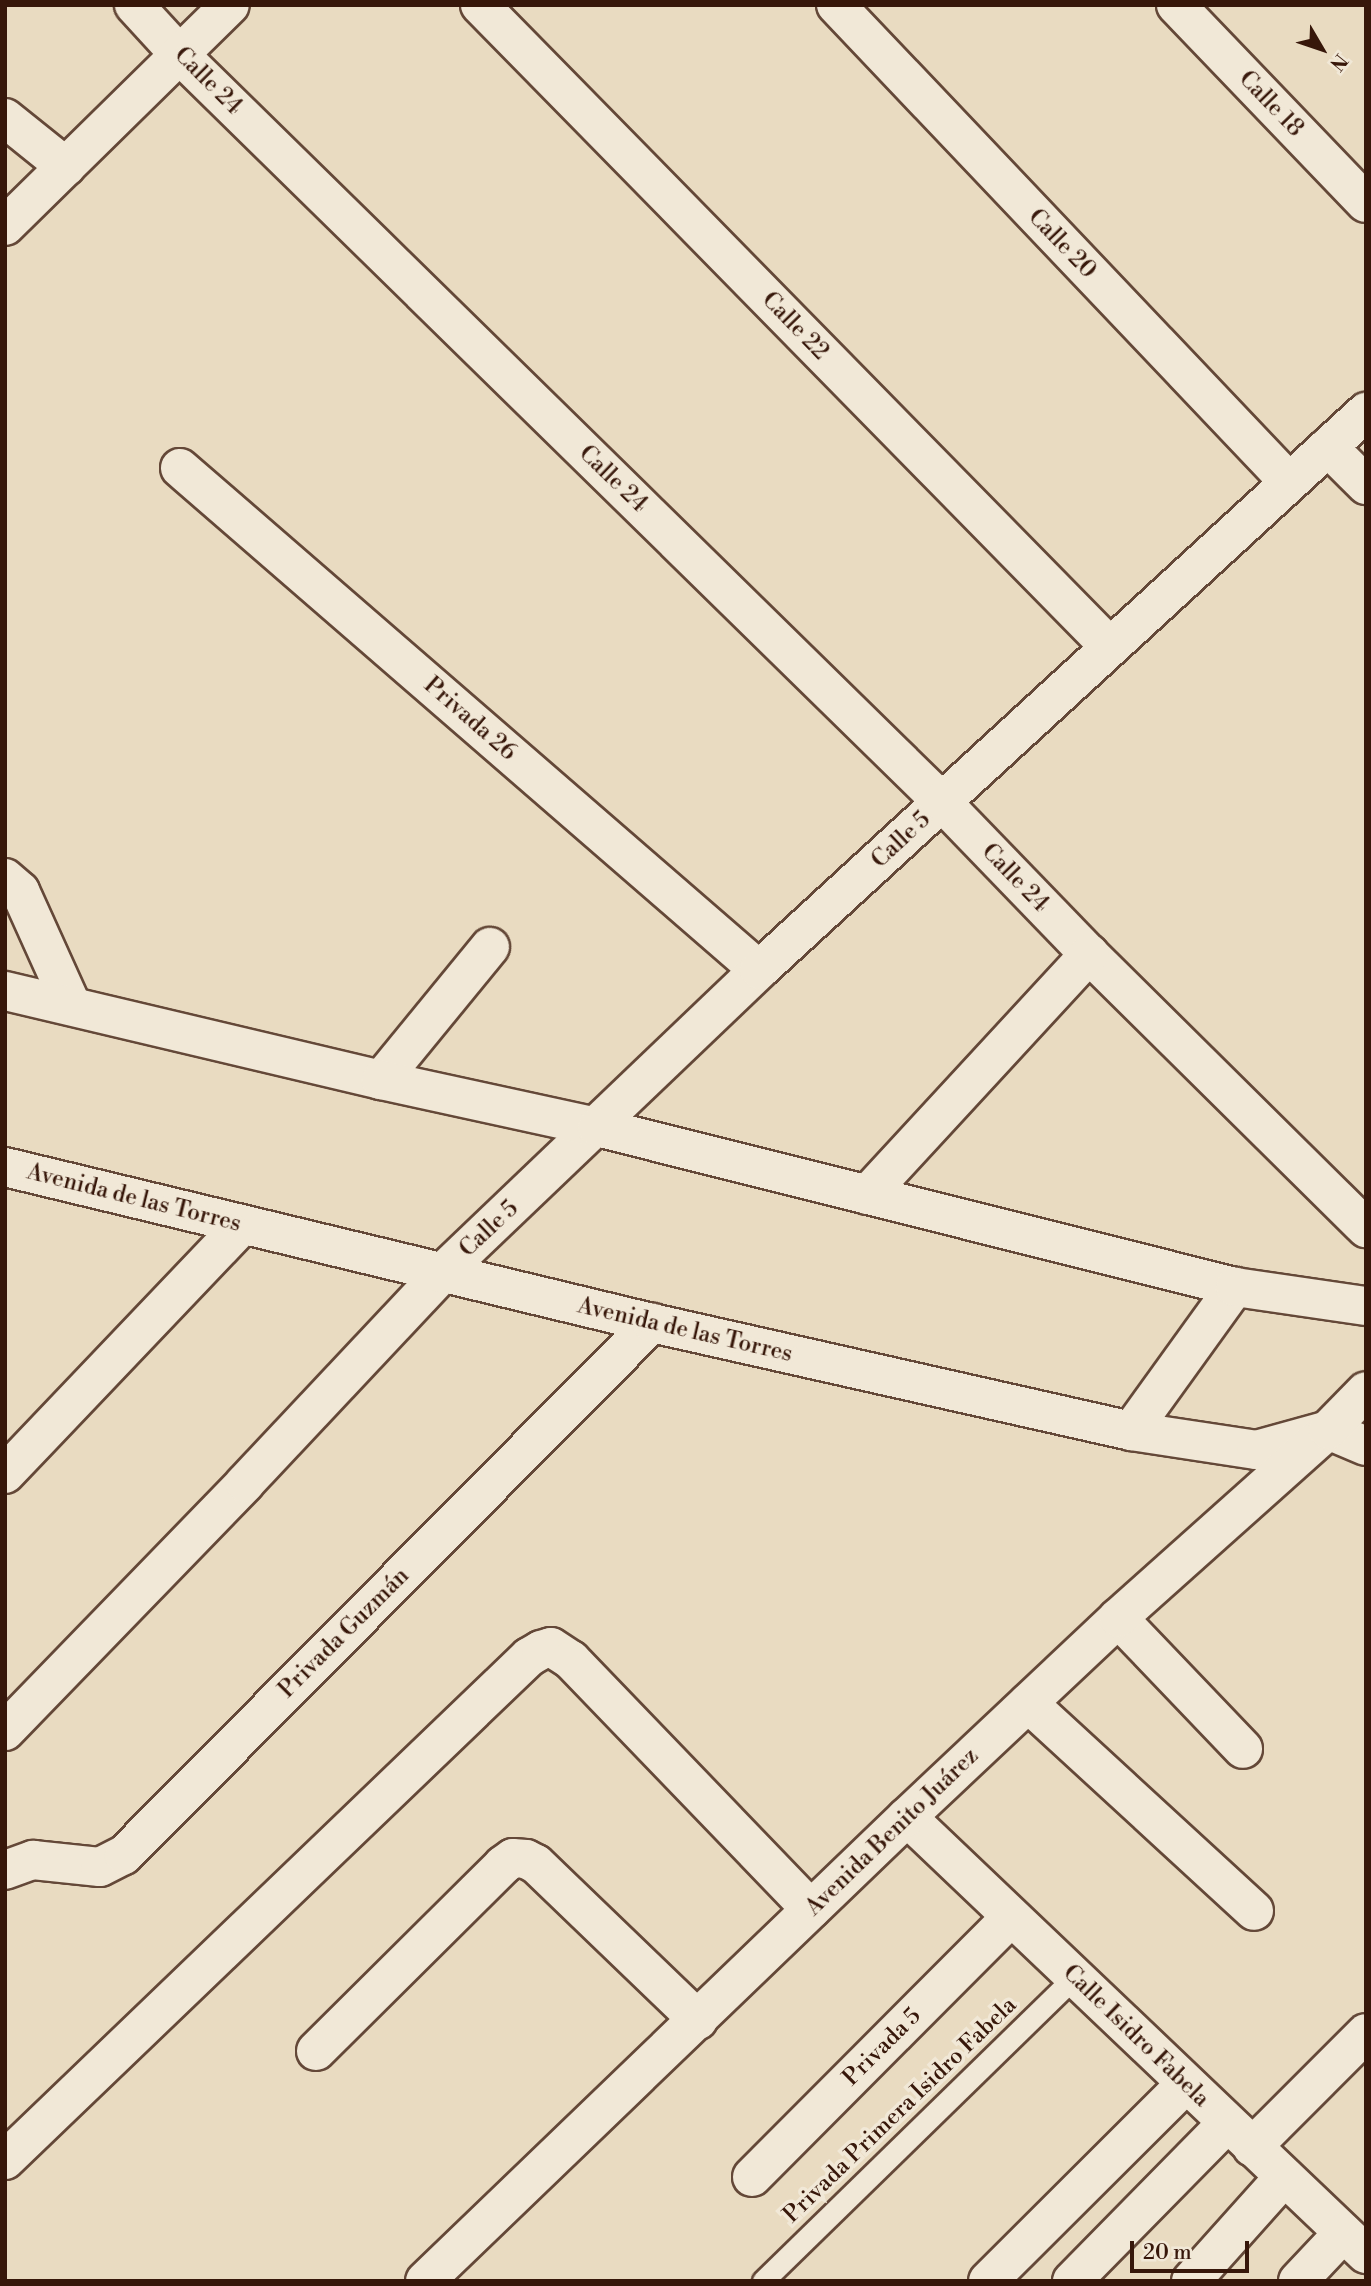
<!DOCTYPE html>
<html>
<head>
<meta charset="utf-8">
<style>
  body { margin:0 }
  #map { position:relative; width:1371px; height:2286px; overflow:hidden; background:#e9dbc1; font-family:"Libre Bodoni",serif }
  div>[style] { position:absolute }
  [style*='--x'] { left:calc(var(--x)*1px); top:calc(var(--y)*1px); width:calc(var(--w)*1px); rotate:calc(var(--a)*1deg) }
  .roads { filter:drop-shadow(2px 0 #644838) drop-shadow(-2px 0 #644838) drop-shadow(0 2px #644838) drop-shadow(0 -2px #644838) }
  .service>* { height:21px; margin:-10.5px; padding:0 10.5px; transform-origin:10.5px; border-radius:10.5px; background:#f1e8d7 }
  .minor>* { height:38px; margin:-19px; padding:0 19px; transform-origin:19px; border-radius:19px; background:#f1e8d7 }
  .tertiary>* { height:38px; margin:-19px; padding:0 19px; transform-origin:19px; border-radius:19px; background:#f1e8d7 }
  .secondary>* { height:38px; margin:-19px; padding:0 19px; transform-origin:19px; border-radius:19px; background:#f1e8d7 }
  span { translate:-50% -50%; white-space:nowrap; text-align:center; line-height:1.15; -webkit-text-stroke:7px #f1e8d7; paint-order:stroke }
  .street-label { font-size:23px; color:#37170a }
  .frame { position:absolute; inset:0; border:7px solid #37170a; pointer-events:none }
  .north { position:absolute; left:1287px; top:14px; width:70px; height:70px; -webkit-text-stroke:5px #f1e8d7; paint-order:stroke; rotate:129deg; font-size:19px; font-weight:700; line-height:28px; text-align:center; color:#37170a }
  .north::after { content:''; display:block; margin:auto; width:24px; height:32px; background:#37170a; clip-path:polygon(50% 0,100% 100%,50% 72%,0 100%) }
  .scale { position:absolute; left:1130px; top:2241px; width:119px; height:32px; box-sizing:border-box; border:4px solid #37170a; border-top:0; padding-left:9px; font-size:21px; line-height:24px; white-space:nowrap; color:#37170a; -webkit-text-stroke:5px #f1e8d7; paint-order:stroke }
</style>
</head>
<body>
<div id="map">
  <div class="roads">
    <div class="service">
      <i style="--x:763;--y:2281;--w:435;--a:-44.3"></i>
    </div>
    <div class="minor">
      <i style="--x:134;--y:5;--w:68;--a:47.4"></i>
      <i style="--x:180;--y:55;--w:1067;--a:44.43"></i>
      <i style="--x:942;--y:802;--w:211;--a:46"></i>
      <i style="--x:1089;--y:954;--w:390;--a:44.7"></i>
      <i style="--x:480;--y:5;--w:899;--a:45.54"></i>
      <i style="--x:836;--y:5;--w:658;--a:46.48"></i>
      <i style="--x:1176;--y:5;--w:274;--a:46.2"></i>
      <i style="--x:5;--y:118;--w:78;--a:38.8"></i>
      <i style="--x:5;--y:226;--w:315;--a:-44.5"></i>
      <i style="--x:1328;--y:447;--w:54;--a:45"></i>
      <i style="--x:180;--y:468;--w:766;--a:40.93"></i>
      <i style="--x:5;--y:878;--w:20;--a:41"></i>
      <i style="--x:20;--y:891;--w:126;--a:65.7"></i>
      <i style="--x:381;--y:1080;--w:172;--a:-50.7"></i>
      <i style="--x:867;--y:1195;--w:328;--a:-47.3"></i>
      <i style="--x:5;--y:1474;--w:344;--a:-46.4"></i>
      <i style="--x:1118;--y:1618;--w:181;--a:46.3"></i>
      <i style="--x:1028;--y:1703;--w:307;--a:42.6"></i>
      <i style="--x:5;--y:1731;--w:345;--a:-45.9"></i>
      <i style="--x:245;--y:1483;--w:288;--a:-46.8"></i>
      <i style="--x:442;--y:1273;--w:439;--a:-43.7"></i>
      <i style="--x:759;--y:970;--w:825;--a:-42.59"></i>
      <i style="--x:907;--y:1817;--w:634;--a:43.59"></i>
      <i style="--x:5;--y:1870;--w:30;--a:-20"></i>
      <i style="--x:33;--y:1860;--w:67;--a:6"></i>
      <i style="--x:100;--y:1867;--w:27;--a:-27"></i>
      <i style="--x:124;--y:1855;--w:750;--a:-45.22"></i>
      <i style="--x:316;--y:2051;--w:264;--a:-44.8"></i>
      <i style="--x:503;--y:1865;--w:12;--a:-35"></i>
      <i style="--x:513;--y:1858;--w:13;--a:4"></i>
      <i style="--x:526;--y:1859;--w:11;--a:27"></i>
      <i style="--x:536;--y:1864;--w:225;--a:43.9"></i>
      <i style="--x:1252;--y:2147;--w:161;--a:-45"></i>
      <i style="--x:5;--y:2160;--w:726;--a:-43.83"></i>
      <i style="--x:529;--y:1657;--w:14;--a:-30"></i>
      <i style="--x:541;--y:1650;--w:10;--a:-17"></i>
      <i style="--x:551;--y:1647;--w:24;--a:33"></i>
      <i style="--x:571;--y:1660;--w:346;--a:46.1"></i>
      <i style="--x:752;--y:2177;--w:367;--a:-45.1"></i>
      <i style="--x:988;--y:2281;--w:279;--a:-44.9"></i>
      <i style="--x:1072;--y:2281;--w:221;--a:-45.5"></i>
      <i style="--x:1191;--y:2281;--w:140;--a:-48.2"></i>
      <i style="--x:1298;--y:2281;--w:66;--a:-46.8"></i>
    </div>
    <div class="tertiary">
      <i style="--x:1131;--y:1431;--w:178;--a:-54.2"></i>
    </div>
    <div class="secondary">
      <i style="--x:5;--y:991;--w:386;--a:13.3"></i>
      <i style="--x:381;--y:1080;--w:221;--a:12.3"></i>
      <i style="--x:597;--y:1127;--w:658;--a:14.08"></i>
      <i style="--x:1235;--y:1287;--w:132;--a:8.3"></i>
      <i style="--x:5;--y:1167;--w:666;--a:13.56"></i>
      <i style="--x:652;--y:1323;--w:491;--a:12.7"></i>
      <i style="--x:1131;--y:1431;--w:126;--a:8.6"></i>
      <i style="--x:1256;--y:1450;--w:75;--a:-15.5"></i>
      <i style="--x:1328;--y:1430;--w:41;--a:22.8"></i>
      <i style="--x:425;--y:2281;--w:669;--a:-43.91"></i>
      <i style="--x:907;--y:1817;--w:290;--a:-43.3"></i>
      <i style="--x:1118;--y:1618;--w:282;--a:-41.8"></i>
      <i style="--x:1328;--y:1430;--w:54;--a:-45.7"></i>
    </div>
  </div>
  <div class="street-label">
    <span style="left:208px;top:81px;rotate:45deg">Calle 24</span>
    <span style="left:1271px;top:104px;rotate:46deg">Calle 18</span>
    <span style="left:1062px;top:244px;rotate:46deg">Calle 20</span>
    <span style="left:795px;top:326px;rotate:46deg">Calle 22</span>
    <span style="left:613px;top:479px;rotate:44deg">Calle 24</span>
    <span style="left:470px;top:719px;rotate:41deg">Privada 26</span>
    <span style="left:901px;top:840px;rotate:-43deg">Calle 5</span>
    <span style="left:1015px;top:878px;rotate:46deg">Calle 24</span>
    <span style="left:134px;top:1198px;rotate:14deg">Avenida de las Torres</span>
    <span style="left:489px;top:1229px;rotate:-43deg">Calle 5</span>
    <span style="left:685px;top:1330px;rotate:13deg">Avenida de las Torres</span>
    <span style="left:344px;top:1633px;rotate:-45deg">Privada Guzmán</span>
    <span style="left:892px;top:1832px;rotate:-44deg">Avenida Benito Juárez</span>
    <span style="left:1136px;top:2036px;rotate:44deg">Calle Isidro Fabela</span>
    <span style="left:882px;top:2047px;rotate:-45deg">Privada 5</span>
    <span style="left:900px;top:2110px;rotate:-44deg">Privada Primera Isidro Fabela</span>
  </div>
  <div class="frame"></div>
  <div class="north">N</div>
  <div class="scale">20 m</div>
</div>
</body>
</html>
